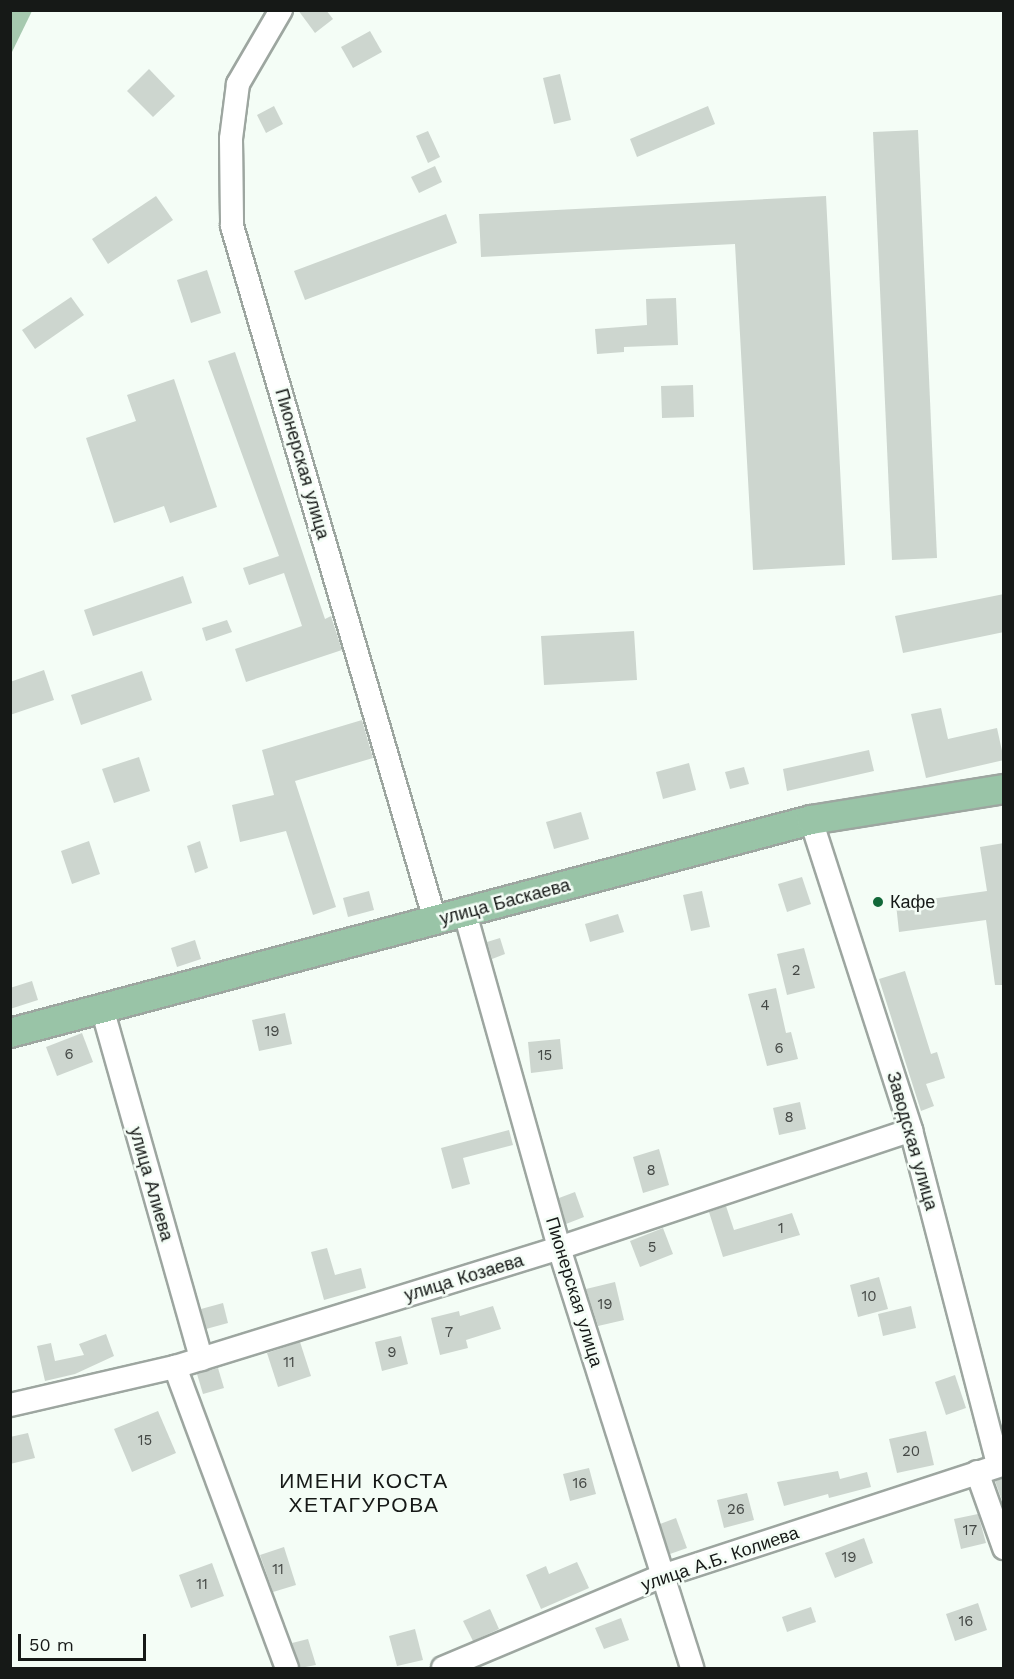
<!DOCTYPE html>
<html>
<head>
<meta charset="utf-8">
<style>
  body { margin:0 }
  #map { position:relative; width:1014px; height:1679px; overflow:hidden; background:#f4fdf6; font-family:"Work Sans",sans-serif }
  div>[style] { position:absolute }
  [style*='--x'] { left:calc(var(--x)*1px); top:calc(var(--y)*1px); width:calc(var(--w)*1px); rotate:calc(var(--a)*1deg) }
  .water>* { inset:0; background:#a6c9af }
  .building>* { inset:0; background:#cdd6cf }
  .roads { filter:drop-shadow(2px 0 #9da6a0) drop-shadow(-2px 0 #9da6a0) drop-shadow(0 2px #9da6a0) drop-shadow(0 -2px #9da6a0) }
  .minor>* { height:22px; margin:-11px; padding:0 11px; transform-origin:11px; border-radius:11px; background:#fff }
  .major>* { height:28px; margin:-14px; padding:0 14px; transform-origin:14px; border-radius:14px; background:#99c4a7 }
  .dots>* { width:16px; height:16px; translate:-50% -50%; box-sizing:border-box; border:3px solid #f4fdf6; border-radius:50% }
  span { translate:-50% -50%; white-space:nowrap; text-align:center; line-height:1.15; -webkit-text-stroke:5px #f4fdf6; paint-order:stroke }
  .number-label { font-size:15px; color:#444845 }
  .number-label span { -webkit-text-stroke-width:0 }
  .street-label { font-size:18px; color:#161917 }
  .poi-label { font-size:18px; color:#161917 }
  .left { translate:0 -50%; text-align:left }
  .quarter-label { font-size:21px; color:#161917; letter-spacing:1.5px }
  .frame { position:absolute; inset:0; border:12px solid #161917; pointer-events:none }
  .scale { position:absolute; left:18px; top:1634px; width:128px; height:27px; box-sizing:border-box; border:3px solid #161917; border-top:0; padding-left:8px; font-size:18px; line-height:21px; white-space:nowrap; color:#161917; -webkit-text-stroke:4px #f4fdf6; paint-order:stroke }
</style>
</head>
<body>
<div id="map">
  <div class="water">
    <i style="clip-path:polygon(11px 10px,32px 11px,11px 54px,10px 11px)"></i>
  </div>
  <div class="building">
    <i style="clip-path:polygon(298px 10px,326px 10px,333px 19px,315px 33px)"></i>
    <i style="clip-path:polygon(370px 31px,382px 52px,353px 68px,341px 47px)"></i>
    <i style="clip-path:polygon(149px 69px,175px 96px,153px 117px,127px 91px)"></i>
    <i style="clip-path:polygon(560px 74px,571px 120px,554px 124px,543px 78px)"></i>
    <i style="clip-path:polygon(274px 106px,283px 124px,266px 133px,257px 115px)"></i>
    <i style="clip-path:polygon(708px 106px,715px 124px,637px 157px,630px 139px)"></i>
    <i style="clip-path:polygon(918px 130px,937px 558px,892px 560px,873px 132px)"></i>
    <i style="clip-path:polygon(428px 131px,440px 157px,428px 163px,416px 136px)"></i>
    <i style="clip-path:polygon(435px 166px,442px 182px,419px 193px,411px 177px)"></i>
    <i style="clip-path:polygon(156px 196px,173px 220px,108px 264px,92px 239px)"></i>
    <i style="clip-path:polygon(826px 196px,845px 565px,753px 570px,735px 244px,481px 257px,479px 214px)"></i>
    <i style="clip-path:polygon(446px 214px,457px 243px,305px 300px,294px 271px)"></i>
    <i style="clip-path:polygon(207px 270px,221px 313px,191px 323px,177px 280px)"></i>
    <i style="clip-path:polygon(71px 297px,84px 315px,35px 349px,22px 330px)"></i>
    <i style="clip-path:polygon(676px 298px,678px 345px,624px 347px,624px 352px,597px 354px,595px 329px,647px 325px,646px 299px)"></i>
    <i style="clip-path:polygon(235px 352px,325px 619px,331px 616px,342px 650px,246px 682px,235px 649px,302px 626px,284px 573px,249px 585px,243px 568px,279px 556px,208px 361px)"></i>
    <i style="clip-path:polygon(174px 379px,217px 507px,170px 523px,164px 506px,114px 523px,86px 438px,136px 421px,127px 395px)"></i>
    <i style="clip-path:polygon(693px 385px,694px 417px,662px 418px,661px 386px)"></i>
    <i style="clip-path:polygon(183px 576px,192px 603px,93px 636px,84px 610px)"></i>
    <i style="clip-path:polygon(1004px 594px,1004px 632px,903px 653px,895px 616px)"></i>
    <i style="clip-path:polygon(227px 620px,232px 632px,206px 641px,202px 628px)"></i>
    <i style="clip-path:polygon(634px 631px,637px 680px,544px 685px,541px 636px)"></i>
    <i style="clip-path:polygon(44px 670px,54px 700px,10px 715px,10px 682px)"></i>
    <i style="clip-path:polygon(142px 671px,152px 700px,81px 725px,71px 695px)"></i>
    <i style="clip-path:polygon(941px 708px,948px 739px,997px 728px,1004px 760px,926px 778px,911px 714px)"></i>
    <i style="clip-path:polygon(362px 720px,373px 758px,295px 781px,336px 907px,313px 915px,286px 831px,240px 842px,232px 805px,274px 795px,262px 750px)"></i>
    <i style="clip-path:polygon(869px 750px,874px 771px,787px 791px,783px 769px)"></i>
    <i style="clip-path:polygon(139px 757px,150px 791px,114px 803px,102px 769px)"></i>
    <i style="clip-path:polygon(689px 763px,696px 790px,663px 799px,656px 772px)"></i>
    <i style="clip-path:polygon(744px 767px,749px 784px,730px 789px,725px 772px)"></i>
    <i style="clip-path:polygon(581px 812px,589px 839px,554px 849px,546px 822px)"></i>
    <i style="clip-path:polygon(89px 841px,100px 874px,72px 884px,61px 851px)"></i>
    <i style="clip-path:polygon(200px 841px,208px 868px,195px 873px,187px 846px)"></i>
    <i style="clip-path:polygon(1004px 843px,1004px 985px,995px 985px,986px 920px,899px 932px,896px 904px,987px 891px,980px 847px)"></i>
    <i style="clip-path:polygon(802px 877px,811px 904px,787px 912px,778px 884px)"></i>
    <i style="clip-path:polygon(369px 891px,374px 910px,348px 917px,343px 898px)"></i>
    <i style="clip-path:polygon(702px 891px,710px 927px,691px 931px,683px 895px)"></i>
    <i style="clip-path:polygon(618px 914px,624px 932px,590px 942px,585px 924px)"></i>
    <i style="clip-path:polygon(500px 938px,505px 954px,492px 959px,487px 942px)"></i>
    <i style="clip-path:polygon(195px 940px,201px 959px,177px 967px,171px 948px)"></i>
    <i style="clip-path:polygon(804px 948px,815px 988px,787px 995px,777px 954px)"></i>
    <i style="clip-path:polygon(905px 971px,931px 1054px,937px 1052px,945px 1078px,926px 1084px,934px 1106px,921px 1111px,879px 979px)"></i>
    <i style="clip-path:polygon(32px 981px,38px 1000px,10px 1009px,10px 988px)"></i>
    <i style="clip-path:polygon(776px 988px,786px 1033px,791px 1032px,798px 1059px,767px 1066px,748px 994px)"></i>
    <i style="clip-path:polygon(285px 1013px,292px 1044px,259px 1051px,252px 1020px)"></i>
    <i style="clip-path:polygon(82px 1033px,93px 1062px,57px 1076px,46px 1047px)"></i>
    <i style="clip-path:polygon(560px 1039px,563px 1069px,531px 1073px,528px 1042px)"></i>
    <i style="clip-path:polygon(800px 1102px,806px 1129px,779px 1135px,773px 1108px)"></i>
    <i style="clip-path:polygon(509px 1130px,513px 1145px,463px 1158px,470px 1184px,452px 1189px,441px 1148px)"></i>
    <i style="clip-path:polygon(659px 1149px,669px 1185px,643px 1193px,633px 1157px)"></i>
    <i style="clip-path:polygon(575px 1192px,584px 1217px,566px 1224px,559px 1198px)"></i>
    <i style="clip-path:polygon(726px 1206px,734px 1230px,792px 1213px,800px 1235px,723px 1257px,709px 1212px)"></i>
    <i style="clip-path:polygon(663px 1228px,673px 1254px,640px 1267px,630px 1241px)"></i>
    <i style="clip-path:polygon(327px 1248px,335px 1275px,361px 1268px,366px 1288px,324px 1300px,311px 1252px)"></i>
    <i style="clip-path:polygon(879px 1277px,888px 1309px,858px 1317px,850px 1285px)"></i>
    <i style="clip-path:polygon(615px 1282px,624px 1320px,598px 1326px,586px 1289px)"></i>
    <i style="clip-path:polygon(223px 1303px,228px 1323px,206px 1329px,201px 1309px)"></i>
    <i style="clip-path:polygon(493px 1306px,501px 1329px,466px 1340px,468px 1348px,440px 1355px,431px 1318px,459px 1311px,460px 1316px)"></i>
    <i style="clip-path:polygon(911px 1306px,916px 1328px,883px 1336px,878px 1314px)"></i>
    <i style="clip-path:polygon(106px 1334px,114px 1356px,75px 1374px,45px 1381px,37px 1346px,51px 1343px,55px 1361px,84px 1355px,79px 1344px)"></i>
    <i style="clip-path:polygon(401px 1336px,408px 1364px,382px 1371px,375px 1342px)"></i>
    <i style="clip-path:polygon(300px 1342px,311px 1376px,278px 1387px,267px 1353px)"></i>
    <i style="clip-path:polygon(218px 1368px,224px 1388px,203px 1394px,197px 1374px)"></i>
    <i style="clip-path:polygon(955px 1375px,966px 1408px,946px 1415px,935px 1382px)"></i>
    <i style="clip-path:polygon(158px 1411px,176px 1453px,132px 1472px,114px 1429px)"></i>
    <i style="clip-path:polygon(926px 1431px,934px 1465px,897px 1473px,889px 1439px)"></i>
    <i style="clip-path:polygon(28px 1433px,35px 1458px,10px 1464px,10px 1437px)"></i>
    <i style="clip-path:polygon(589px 1468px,596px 1494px,570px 1501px,563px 1474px)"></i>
    <i style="clip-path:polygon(838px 1471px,840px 1479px,867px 1472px,871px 1487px,829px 1498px,828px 1494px,784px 1506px,777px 1482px)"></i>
    <i style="clip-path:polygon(1004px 1478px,1004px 1506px,995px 1481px)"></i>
    <i style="clip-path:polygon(747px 1493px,754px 1520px,724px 1528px,717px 1500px)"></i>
    <i style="clip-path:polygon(978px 1514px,986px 1543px,961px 1549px,954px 1519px)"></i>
    <i style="clip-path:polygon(676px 1518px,687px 1548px,670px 1554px,660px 1524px)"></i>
    <i style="clip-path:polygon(864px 1538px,873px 1563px,835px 1578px,825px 1553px)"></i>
    <i style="clip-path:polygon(284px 1547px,296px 1585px,273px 1592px,260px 1555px)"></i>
    <i style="clip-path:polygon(577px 1562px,589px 1588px,541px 1609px,526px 1575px,546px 1566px,549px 1574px)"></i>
    <i style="clip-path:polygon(212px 1563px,224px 1596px,191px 1608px,179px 1575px)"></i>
    <i style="clip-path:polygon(978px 1603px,987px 1630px,955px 1641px,946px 1614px)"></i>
    <i style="clip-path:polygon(811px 1607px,816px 1622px,787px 1632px,782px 1617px)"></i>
    <i style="clip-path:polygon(490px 1609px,499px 1629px,473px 1641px,463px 1621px)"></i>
    <i style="clip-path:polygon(621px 1618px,629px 1640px,604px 1649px,595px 1628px)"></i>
    <i style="clip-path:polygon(415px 1629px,423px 1660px,397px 1666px,389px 1636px)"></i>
    <i style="clip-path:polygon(308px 1639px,316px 1665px,300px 1668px,292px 1643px)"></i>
  </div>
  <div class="roads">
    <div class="minor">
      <i style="--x:281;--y:10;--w:86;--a:120.2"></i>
      <i style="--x:238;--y:84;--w:55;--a:97.3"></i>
      <i style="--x:231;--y:139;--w:87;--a:89.3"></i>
      <i style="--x:232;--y:226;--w:723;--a:73.7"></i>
      <i style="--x:811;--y:820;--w:326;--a:72.1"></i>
      <i style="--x:911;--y:1130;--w:346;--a:75.4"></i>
      <i style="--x:465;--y:913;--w:348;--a:74.3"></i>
      <i style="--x:559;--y:1248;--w:441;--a:72.4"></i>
      <i style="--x:102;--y:1008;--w:365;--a:74.2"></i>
      <i style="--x:175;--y:1367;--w:321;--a:69.6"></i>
      <i style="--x:10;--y:1405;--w:169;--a:-13"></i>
      <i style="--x:175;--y:1367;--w:402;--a:-17.2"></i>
      <i style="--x:559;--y:1248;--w:371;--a:-18.5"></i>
      <i style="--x:977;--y:1472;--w:81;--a:70.4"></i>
      <i style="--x:443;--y:1668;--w:238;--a:-22.8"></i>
      <i style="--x:662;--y:1576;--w:360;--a:-18.1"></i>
    </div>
    <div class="major">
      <i style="--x:10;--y:1033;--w:829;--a:-14.89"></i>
      <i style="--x:811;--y:820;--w:195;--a:-9.1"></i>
    </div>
  </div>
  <div class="dots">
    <i style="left:878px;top:902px;background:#126839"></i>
  </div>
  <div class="number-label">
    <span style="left:796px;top:971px">2</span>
    <span style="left:765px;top:1006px">4</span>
    <span style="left:272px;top:1032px">19</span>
    <span style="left:779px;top:1049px">6</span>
    <span style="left:69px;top:1055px">6</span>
    <span style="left:545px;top:1056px">15</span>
    <span style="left:789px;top:1118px">8</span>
    <span style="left:651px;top:1171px">8</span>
    <span style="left:781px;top:1229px">1</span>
    <span style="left:652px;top:1248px">5</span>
    <span style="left:869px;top:1297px">10</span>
    <span style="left:605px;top:1305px">19</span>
    <span style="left:449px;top:1333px">7</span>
    <span style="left:392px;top:1353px">9</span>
    <span style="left:289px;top:1363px">11</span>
    <span style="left:145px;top:1441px">15</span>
    <span style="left:911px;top:1452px">20</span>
    <span style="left:580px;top:1484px">16</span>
    <span style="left:736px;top:1510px">26</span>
    <span style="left:970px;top:1531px">17</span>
    <span style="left:849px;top:1558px">19</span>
    <span style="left:278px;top:1570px">11</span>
    <span style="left:202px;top:1585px">11</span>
    <span style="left:966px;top:1622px">16</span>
  </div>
  <div class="street-label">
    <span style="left:302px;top:464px;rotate:74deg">Пионерская улица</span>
    <span style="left:505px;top:902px;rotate:-15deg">улица Баскаева</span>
    <span style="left:912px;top:1141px;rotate:74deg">Заводская улица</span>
    <span style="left:151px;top:1184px;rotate:74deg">улица Алиева</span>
    <span style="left:464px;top:1278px;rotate:-17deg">улица Козаева</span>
    <span style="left:574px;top:1292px;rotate:73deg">Пионерская улица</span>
    <span style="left:720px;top:1559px;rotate:-19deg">улица А.Б. Колиева</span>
  </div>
  <div class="poi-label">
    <span class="left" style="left:890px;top:902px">Кафе</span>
  </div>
  <div class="quarter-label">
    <span style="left:364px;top:1493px">ИМЕНИ КОСТА<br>ХЕТАГУРОВА</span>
  </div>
  <div class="frame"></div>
  <div class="scale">50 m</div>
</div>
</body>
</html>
